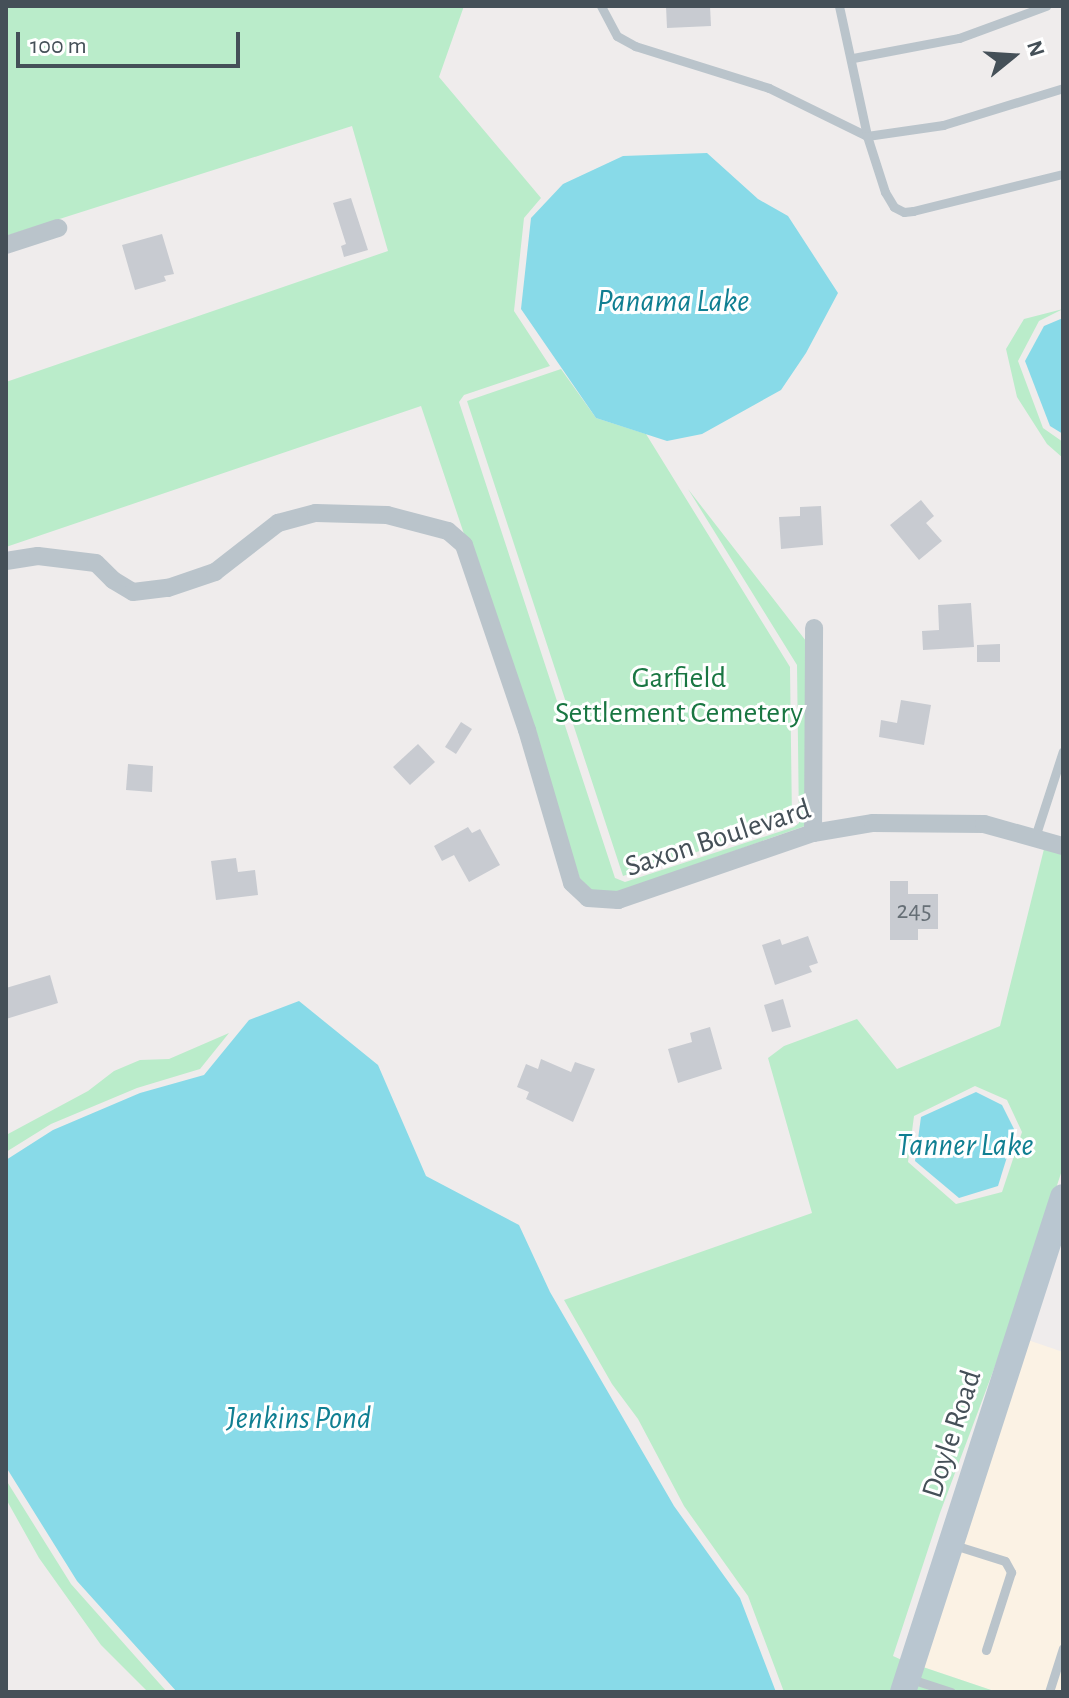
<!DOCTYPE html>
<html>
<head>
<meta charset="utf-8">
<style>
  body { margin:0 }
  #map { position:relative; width:1069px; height:1698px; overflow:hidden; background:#efecec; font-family:"Alegreya Sans",sans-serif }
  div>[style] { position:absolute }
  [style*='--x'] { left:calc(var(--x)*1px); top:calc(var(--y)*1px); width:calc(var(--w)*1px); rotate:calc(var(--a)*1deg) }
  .commercial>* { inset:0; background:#fbf2e4 }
  .green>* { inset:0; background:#baecca }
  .water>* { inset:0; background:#88dae8 }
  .building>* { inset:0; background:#c8cbd1 }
  .lane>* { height:9px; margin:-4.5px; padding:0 4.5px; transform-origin:4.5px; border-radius:4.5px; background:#bac4cb }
  .street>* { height:18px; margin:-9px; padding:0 9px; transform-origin:9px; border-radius:9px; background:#bac4cb }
  .secondary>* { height:26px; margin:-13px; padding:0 13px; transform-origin:13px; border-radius:13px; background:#b9c6d0 }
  span { translate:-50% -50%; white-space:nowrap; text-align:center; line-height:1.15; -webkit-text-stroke:6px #fff; paint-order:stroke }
  .number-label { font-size:26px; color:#666f76 }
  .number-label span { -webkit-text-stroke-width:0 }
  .park-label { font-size:30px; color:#197642 }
  .street-label { font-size:30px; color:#455058 }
  .water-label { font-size:32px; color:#107f92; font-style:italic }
  .frame { position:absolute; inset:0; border:8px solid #455058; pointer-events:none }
  .north { position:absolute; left:973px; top:16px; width:80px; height:80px; -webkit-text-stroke:6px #fff; paint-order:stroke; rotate:72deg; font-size:22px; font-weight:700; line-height:32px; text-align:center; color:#455058 }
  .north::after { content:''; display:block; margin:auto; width:28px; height:36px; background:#455058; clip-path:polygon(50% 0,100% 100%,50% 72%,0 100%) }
  .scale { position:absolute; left:16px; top:32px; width:224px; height:36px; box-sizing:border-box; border:4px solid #455058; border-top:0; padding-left:10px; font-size:24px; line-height:28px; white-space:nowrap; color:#455058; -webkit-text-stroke:6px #fff; paint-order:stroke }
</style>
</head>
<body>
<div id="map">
  <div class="commercial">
    <i style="clip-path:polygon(1025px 1339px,1063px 1352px,1063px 1680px,1060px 1692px,997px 1692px,920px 1666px)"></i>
  </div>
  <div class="green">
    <i style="clip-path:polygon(6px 6px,464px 6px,439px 77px,541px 198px,524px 218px,514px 311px,550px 366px,464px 395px,459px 402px,615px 878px,625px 882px,794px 827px,799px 823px,797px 665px,688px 489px,806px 641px,805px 826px,617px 892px,592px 890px,580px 879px,421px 406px,6px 547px,6px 382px,388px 251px,352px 126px,6px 236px)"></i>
    <i style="clip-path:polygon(1063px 309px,1039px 321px,1018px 361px,1043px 428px,1063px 442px,1063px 458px,1047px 444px,1017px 397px,1006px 349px,1024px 319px)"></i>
    <i style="clip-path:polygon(561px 369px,596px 418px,646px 434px,790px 667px,792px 821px,623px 876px,467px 401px)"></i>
    <i style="clip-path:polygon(evenodd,1044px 849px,1063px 854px,1063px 1167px,1019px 1302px,940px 1513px,893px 1656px,904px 1661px,894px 1692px,784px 1692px,748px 1596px,684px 1506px,638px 1419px,612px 1384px,564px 1300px,812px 1213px,768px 1058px,784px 1046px,857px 1019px,897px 1069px,1000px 1026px,1044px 849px,975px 1086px,1007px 1100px,1022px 1132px,1002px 1192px,956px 1204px,908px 1162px,914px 1116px,975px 1086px)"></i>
    <i style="clip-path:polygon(229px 1033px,200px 1069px,137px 1088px,51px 1124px,6px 1152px,8px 1134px,88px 1091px,114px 1071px,140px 1060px,169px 1059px)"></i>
    <i style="clip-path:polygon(6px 1480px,71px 1584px,167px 1692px,148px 1692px,101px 1645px,39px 1558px,6px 1499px)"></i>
    <i style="clip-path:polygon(920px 1666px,997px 1692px,911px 1692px)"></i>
  </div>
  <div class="water">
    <i style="clip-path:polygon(707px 153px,758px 199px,788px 216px,838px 293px,806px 353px,781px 390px,702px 434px,667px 441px,596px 418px,521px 309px,531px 218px,563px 184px,623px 156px)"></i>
    <i style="clip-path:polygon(1063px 318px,1063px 434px,1050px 426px,1025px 361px,1044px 326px)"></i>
    <i style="clip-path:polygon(299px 1001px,378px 1065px,426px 1176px,519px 1225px,550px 1292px,674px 1506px,740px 1598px,776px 1692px,177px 1692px,77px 1581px,6px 1467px,6px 1160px,53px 1130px,140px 1093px,204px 1075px,249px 1020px)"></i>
    <i style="clip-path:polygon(976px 1092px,1002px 1105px,1015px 1131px,998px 1186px,959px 1198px,915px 1161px,921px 1117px)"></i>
  </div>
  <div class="building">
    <i style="clip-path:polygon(666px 6px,710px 6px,711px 26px,667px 28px)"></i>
    <i style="clip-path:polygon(351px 198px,368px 250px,344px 257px,341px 246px,346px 244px,333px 203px)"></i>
    <i style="clip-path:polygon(162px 234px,174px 274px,164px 276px,166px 281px,135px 290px,122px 245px)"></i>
    <i style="clip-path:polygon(921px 500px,934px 516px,926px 523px,942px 541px,919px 560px,890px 525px)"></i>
    <i style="clip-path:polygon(821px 506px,823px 545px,781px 549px,779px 517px,800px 516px,800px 507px)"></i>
    <i style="clip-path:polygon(971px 603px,974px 647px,923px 650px,922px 631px,939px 630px,938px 605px)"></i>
    <i style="clip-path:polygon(1000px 644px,1000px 662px,977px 662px,977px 645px)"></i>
    <i style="clip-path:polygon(901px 700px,931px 705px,924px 745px,879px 737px,881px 720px,897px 723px)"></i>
    <i style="clip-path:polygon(461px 722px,472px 729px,456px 754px,445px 747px)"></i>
    <i style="clip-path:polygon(418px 744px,435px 762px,410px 785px,393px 767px)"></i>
    <i style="clip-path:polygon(128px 764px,153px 766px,152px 792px,126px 790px)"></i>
    <i style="clip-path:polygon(468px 827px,472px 833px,480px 829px,500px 865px,469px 882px,454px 855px,442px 861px,434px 846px)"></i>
    <i style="clip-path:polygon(236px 858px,238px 872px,255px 870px,258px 895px,216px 900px,211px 861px)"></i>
    <i style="clip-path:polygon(890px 881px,908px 881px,908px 894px,938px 894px,938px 929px,918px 929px,918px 940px,890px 940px)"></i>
    <i style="clip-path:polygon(808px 936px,818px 963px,809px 966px,812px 972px,775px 985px,762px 945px,780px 939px,782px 945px)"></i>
    <i style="clip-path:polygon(50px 975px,58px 1003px,6px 1019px,6px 988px)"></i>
    <i style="clip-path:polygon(783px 999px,791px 1027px,772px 1032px,764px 1005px)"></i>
    <i style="clip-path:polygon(710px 1027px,722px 1069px,678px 1083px,668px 1049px,692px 1042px,690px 1033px)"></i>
    <i style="clip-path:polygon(541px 1059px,571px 1072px,575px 1062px,595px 1069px,573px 1122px,526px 1099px,529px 1092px,517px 1087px,526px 1064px,538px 1069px)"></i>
  </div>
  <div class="lane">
    <i style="--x:601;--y:6;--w:34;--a:62"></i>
    <i style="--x:617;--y:36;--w:21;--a:29"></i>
    <i style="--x:635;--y:46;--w:140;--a:17.4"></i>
    <i style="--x:769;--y:88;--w:109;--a:26.1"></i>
    <i style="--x:867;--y:136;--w:77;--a:-8.2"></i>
    <i style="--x:943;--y:125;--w:126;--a:-17.1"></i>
    <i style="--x:839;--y:6;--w:133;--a:77.8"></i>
    <i style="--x:867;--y:136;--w:59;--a:72.2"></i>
    <i style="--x:885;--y:192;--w:17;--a:59"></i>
    <i style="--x:894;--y:207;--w:11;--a:27"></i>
    <i style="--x:904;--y:212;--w:9;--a:-6"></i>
    <i style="--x:913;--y:211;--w:154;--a:-13.9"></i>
    <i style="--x:853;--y:58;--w:108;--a:-10.7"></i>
    <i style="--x:959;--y:38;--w:93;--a:-20.2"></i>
    <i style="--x:1035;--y:837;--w:90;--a:-72"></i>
    <i style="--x:954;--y:1545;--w:53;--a:17.4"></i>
    <i style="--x:1005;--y:1561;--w:13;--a:61"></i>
    <i style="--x:1011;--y:1572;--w:82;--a:107.8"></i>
    <i style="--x:911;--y:1679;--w:42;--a:18"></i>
    <i style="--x:1049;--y:1692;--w:46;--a:-72.3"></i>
  </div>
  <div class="street">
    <i style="--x:6;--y:245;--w:55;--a:-18.1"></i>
    <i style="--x:6;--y:561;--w:32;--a:-9"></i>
    <i style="--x:38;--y:556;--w:58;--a:6.9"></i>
    <i style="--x:96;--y:563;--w:24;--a:45"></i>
    <i style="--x:113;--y:580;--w:23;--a:31"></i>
    <i style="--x:133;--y:592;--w:35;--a:-7"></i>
    <i style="--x:168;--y:588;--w:50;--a:-18.8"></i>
    <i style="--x:215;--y:572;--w:80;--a:-37.9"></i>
    <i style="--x:278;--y:523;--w:39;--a:-15"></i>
    <i style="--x:316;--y:513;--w:71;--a:1.6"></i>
    <i style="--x:387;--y:515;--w:63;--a:14.7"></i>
    <i style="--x:448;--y:531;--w:21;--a:41"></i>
    <i style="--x:464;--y:545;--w:195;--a:71.2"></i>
    <i style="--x:527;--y:730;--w:159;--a:73.6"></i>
    <i style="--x:572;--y:883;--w:22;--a:43"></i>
    <i style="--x:588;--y:898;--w:30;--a:4"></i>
    <i style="--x:618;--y:900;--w:206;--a:-19"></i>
    <i style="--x:813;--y:833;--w:61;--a:-9.5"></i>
    <i style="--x:873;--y:823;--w:111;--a:0.5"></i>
    <i style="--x:984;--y:824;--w:82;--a:15.6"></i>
    <i style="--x:813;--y:833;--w:205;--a:-89.7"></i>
  </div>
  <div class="secondary">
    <i style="--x:903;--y:1692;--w:520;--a:-72.09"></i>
  </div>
  <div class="number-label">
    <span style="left:914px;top:911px">245</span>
  </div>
  <div class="park-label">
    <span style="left:679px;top:695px">Garfield<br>Settlement Cemetery</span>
  </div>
  <div class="street-label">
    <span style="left:718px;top:838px;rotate:-18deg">Saxon Boulevard</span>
    <span style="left:952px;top:1434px;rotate:-72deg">Doyle Road</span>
  </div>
  <div class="water-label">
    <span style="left:673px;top:301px">Panama Lake</span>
    <span style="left:965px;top:1145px">Tanner Lake</span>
    <span style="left:299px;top:1418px">Jenkins Pond</span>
  </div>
  <div class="frame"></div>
  <div class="north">N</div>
  <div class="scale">100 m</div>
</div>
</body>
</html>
